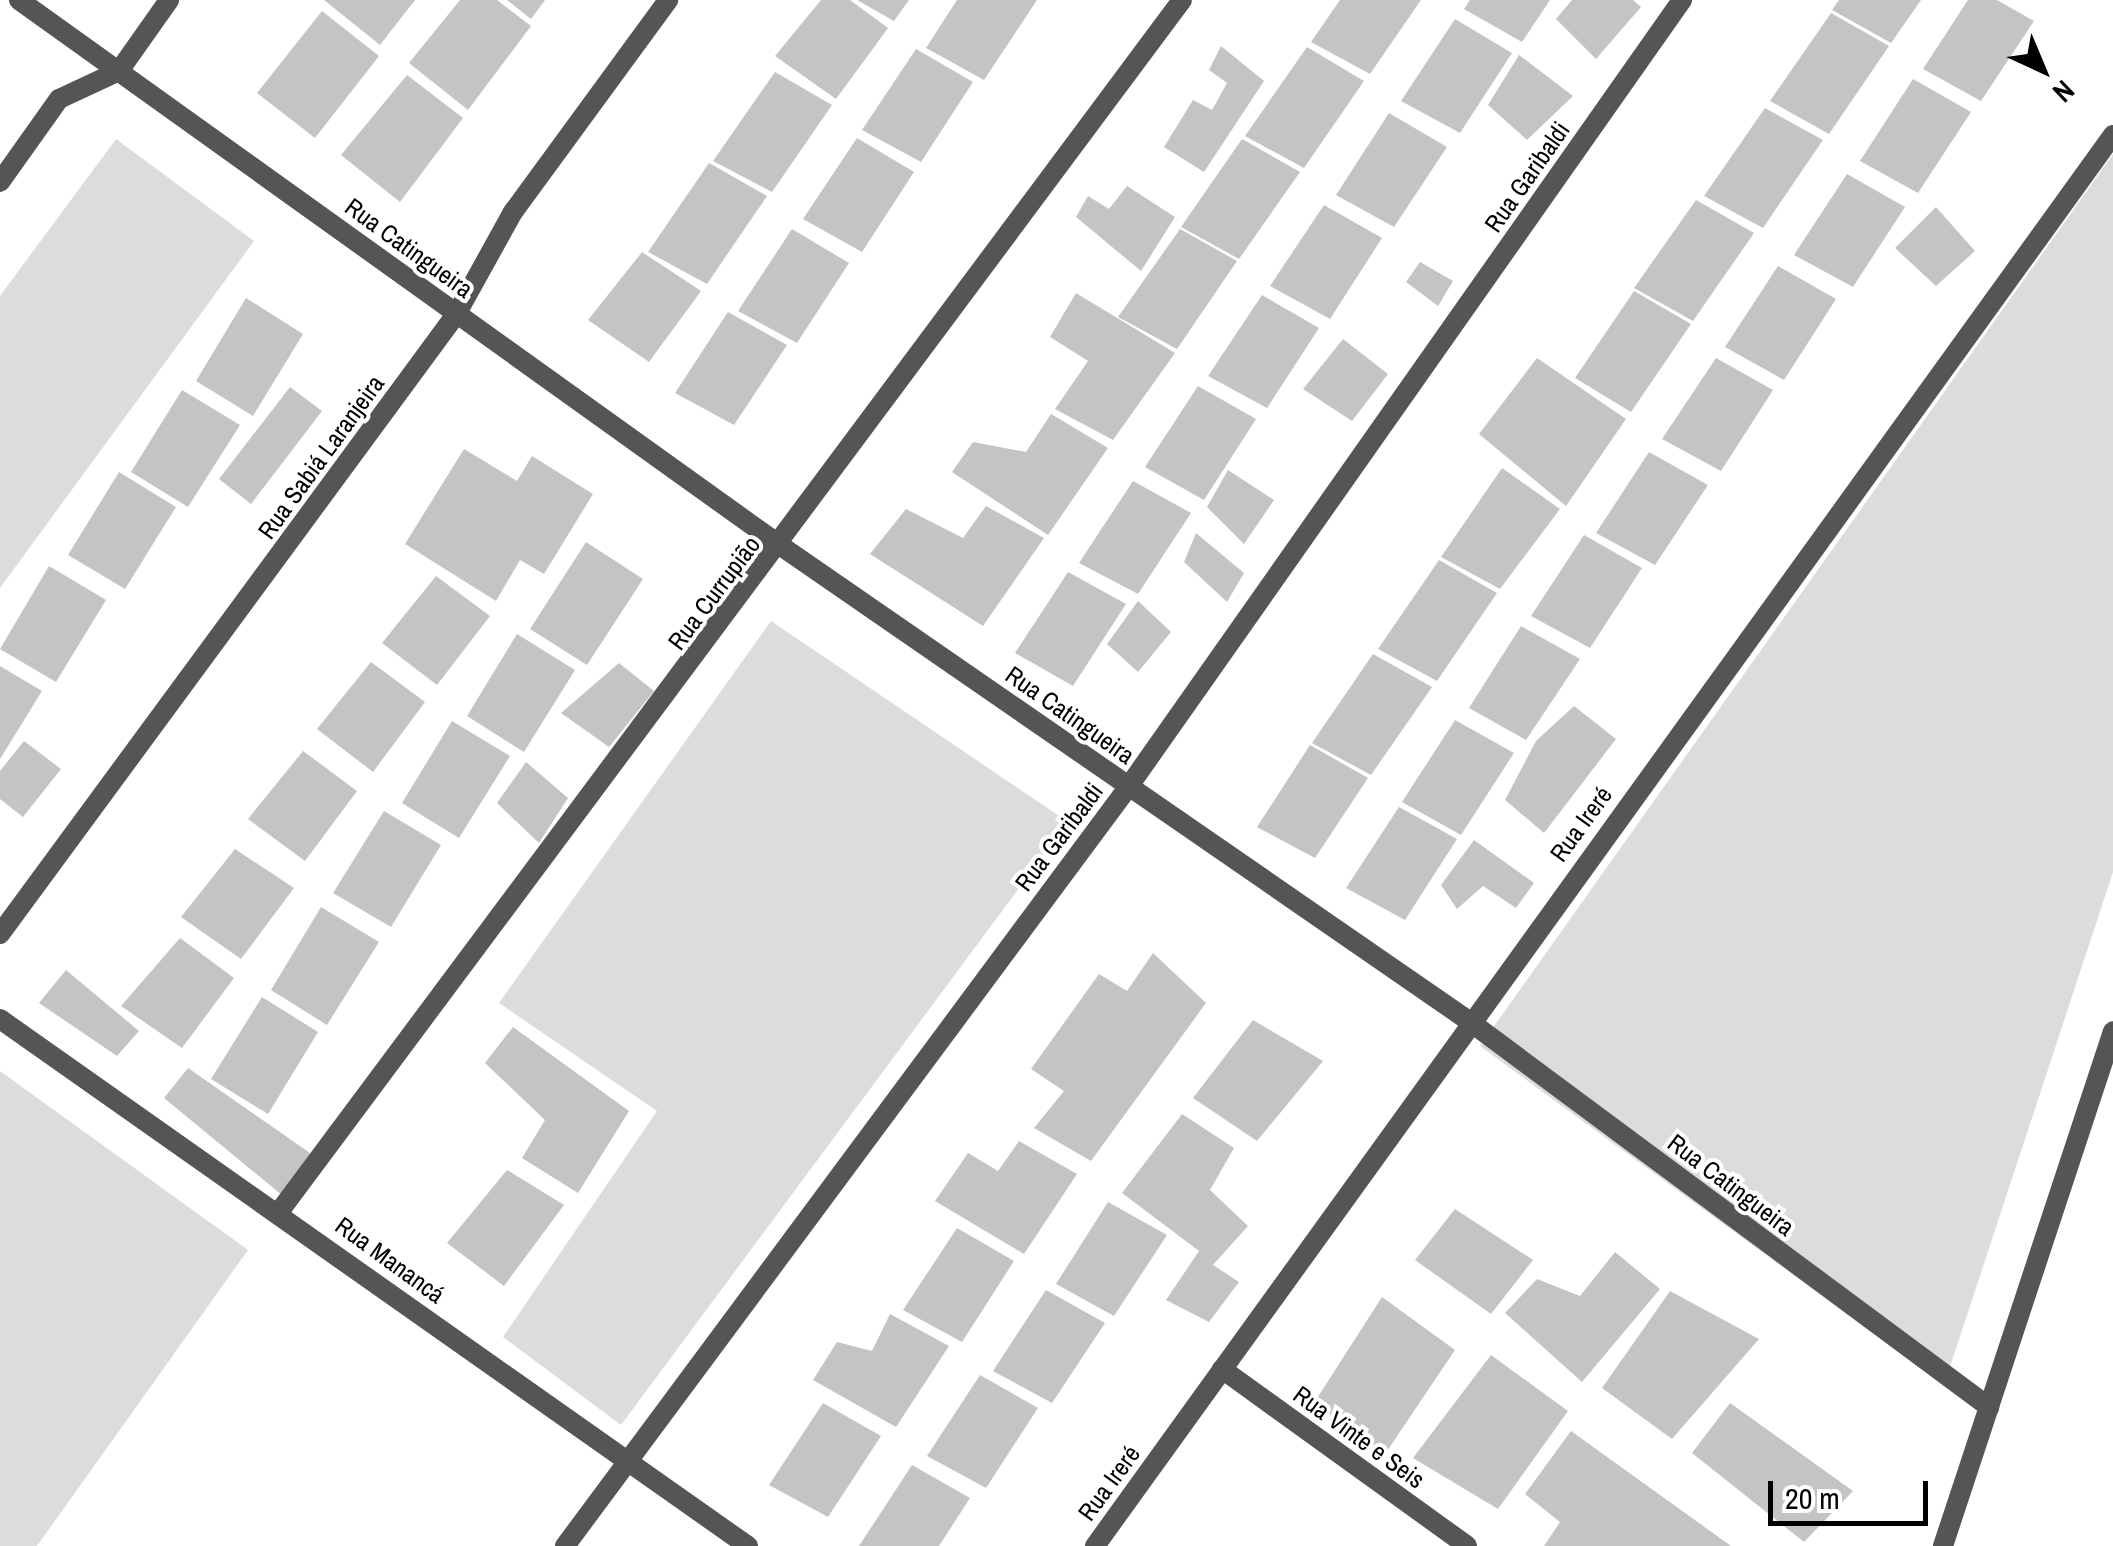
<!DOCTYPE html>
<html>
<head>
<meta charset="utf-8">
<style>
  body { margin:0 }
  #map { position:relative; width:2113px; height:1546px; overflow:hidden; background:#fff; font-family:"Archivo Narrow",sans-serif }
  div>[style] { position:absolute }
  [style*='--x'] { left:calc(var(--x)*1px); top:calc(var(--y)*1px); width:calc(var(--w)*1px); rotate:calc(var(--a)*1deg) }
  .green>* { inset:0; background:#dcdcdc }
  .building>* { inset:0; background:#c4c4c4 }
  .street>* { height:20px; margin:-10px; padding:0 10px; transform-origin:10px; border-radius:10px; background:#555 }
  span { translate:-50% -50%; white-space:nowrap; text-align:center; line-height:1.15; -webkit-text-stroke:8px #fff; paint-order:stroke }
  .street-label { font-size:25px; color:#000 }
  .north { position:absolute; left:1993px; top:20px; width:100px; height:100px; -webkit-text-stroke:8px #fff; paint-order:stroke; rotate:136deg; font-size:28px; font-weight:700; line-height:40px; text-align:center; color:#000 }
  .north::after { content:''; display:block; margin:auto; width:35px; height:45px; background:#000; clip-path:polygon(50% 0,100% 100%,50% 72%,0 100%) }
  .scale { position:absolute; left:1768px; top:1481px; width:160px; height:45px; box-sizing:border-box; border:5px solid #000; border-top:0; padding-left:12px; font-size:30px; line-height:35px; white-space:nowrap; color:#000; -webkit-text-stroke:8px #fff; paint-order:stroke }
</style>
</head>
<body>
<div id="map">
  <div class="green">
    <i style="clip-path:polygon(116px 139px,254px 241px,0 588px,0 296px)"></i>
    <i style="clip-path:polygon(2113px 154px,2113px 872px,1944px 1385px,1480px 1046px)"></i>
    <i style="clip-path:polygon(771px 621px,1068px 822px,621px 1425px,503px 1337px,657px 1111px,499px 1003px)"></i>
    <i style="clip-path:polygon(0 1071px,248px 1250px,37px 1546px,0 1546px)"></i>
  </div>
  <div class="building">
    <i style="clip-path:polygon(324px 0,415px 0,380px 45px)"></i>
    <i style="clip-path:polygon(460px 0,497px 0,531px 26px,468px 110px,409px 63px)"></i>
    <i style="clip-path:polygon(507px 0,545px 0,531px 19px)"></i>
    <i style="clip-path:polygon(821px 0,850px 0,888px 28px,836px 99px,775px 56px)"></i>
    <i style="clip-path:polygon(857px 0,909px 0,894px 21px)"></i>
    <i style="clip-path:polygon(957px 0,1037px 0,984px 80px,926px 48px)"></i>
    <i style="clip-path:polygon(1340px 0,1421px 0,1370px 74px,1311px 42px)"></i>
    <i style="clip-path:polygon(1470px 0,1550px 0,1522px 42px,1464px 9px)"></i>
    <i style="clip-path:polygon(1572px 0,1633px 0,1641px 7px,1596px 59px,1556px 19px)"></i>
    <i style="clip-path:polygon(1839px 0,1921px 0,1891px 43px,1832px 10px)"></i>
    <i style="clip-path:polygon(1968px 0,1997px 0,2034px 21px,1981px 101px,1923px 69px)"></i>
    <i style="clip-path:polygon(322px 11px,379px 56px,315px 138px,257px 93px)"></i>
    <i style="clip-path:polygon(1831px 13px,1889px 46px,1829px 134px,1770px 101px)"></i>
    <i style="clip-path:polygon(1455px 19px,1512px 53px,1460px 133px,1401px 101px)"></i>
    <i style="clip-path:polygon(1221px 46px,1264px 81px,1204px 172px,1164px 147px,1193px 100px,1212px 110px,1227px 83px,1209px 70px)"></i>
    <i style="clip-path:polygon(1307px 47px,1364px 81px,1304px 168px,1245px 136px)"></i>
    <i style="clip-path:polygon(916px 49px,973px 82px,921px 162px,862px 130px)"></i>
    <i style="clip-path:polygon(1519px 55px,1573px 96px,1527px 140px,1488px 105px)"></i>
    <i style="clip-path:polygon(775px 72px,832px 105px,772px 192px,713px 161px)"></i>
    <i style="clip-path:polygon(407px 75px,463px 118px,400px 202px,341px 155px)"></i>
    <i style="clip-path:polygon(1913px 79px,1971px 112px,1918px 193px,1860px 161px)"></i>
    <i style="clip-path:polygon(1765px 108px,1823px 140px,1763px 228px,1704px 196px)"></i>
    <i style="clip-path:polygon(1389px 113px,1447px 147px,1394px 227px,1336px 195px)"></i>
    <i style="clip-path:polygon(857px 138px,914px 172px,862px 252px,803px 219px)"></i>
    <i style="clip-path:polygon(1242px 139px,1300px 172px,1239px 259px,1181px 227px)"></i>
    <i style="clip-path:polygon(709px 163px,767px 196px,707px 284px,648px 252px)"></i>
    <i style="clip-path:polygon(1847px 174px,1905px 207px,1853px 287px,1794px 255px)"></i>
    <i style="clip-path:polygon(1127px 186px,1175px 217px,1141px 271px,1076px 217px,1088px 196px,1109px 209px)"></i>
    <i style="clip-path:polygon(1696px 200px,1754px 233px,1693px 321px,1634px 288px)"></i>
    <i style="clip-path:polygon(1324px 205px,1382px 238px,1330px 319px,1270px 286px)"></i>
    <i style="clip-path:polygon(1936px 207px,1975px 251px,1936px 286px,1895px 248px)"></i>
    <i style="clip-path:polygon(792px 229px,849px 263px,797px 343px,738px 311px)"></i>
    <i style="clip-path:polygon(1180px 229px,1237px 261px,1177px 349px,1118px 317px)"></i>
    <i style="clip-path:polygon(642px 252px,701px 291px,649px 362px,588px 320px)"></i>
    <i style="clip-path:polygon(1420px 262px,1453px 281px,1438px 306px,1406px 282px)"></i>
    <i style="clip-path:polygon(1778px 266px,1836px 299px,1784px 380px,1725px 347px)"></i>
    <i style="clip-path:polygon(1634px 291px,1691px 324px,1631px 412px,1575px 378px)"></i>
    <i style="clip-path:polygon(1076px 293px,1175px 353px,1113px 440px,1055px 409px,1088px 361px,1050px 337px)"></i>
    <i style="clip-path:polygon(1262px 295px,1319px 328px,1267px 408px,1208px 376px)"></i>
    <i style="clip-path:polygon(246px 298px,303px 334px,253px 416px,196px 381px)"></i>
    <i style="clip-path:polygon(728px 312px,787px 345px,734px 425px,675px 393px)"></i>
    <i style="clip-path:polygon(1343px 339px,1388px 374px,1352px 421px,1303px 389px)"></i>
    <i style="clip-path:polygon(1537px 358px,1626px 419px,1566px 506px,1479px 434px)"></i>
    <i style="clip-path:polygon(1716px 358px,1773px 390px,1721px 471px,1662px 439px)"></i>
    <i style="clip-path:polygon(1198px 386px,1256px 419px,1204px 500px,1145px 467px)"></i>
    <i style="clip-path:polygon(290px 387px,322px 411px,251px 504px,219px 479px)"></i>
    <i style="clip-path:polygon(182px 390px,240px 425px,188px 507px,131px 472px)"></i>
    <i style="clip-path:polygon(1051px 414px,1108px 448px,1048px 535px,952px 472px,973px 442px,1026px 452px)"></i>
    <i style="clip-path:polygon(464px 449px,517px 481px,532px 456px,593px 494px,544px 574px,520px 560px,496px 601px,405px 544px)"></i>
    <i style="clip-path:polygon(1649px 452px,1708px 485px,1655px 565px,1596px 533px)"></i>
    <i style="clip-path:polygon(1502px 468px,1560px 509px,1500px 589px,1441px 557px)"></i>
    <i style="clip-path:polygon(1228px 470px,1274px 500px,1244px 544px,1207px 507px)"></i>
    <i style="clip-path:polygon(119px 472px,176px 507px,125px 589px,68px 555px)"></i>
    <i style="clip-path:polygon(1133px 481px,1191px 513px,1138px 594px,1079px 563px)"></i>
    <i style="clip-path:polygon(986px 506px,1044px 538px,983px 626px,870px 554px,906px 509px,963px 538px)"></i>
    <i style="clip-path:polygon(1196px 533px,1244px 573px,1227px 602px,1184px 562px)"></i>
    <i style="clip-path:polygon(1584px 535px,1642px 568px,1590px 648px,1531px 616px)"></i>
    <i style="clip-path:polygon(586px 542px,643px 579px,587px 665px,530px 629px)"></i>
    <i style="clip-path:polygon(1439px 560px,1497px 593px,1437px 681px,1378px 649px)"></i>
    <i style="clip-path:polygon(49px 566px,106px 600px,56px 682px,0 649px)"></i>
    <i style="clip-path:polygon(1068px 572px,1126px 604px,1073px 686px,1015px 653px)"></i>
    <i style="clip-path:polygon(436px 576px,490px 616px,437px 685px,382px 643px)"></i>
    <i style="clip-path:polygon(1138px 601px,1171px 632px,1138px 672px,1107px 644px)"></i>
    <i style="clip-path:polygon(1521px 626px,1580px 659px,1526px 740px,1469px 708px)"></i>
    <i style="clip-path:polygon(517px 634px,575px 670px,524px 752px,467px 716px)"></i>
    <i style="clip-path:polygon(1373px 654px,1432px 687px,1371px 775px,1312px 743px)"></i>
    <i style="clip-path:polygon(371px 662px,425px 702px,373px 772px,317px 729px)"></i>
    <i style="clip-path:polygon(619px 663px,654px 691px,609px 747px,561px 713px)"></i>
    <i style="clip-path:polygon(0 666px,42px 691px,0 759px)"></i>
    <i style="clip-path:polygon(1574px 706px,1616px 739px,1544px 833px,1505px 800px,1536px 741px)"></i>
    <i style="clip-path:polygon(1455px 720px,1514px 753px,1461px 835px,1402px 802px)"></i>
    <i style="clip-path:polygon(452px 721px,510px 756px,459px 838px,402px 803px)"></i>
    <i style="clip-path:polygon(24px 741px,61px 769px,23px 817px,0 799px,0 771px)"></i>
    <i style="clip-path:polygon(1310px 745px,1368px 778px,1315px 858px,1257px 827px)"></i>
    <i style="clip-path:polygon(303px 751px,357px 791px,305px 861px,248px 819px)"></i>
    <i style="clip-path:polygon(526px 762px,568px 798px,539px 843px,497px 803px)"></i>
    <i style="clip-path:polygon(1399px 807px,1457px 839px,1405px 920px,1346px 888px)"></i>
    <i style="clip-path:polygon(384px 811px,441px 845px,391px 927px,333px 893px)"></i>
    <i style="clip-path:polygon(1474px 840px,1534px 883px,1516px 908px,1483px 886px,1457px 909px,1441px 885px)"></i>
    <i style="clip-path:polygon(235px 849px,294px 888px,241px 959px,181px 917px)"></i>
    <i style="clip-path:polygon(321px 907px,379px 942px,327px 1025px,271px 990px)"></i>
    <i style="clip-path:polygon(180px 938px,234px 978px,182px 1048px,121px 1006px)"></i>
    <i style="clip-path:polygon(1153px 953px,1206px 1003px,1091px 1161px,1034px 1128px,1064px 1091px,1031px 1069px,1099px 974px,1127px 991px)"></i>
    <i style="clip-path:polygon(66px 970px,139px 1031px,117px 1056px,39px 1003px)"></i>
    <i style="clip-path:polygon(262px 997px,318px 1032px,268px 1114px,211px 1079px)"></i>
    <i style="clip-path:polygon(1253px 1020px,1323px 1061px,1257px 1141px,1193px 1098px)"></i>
    <i style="clip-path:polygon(513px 1027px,629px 1111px,578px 1193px,522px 1158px,545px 1120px,485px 1063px)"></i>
    <i style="clip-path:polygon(188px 1068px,310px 1153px,283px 1196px,164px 1098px)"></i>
    <i style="clip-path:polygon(1182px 1114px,1234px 1148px,1210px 1190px,1248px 1226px,1213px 1265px,1239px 1282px,1209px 1322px,1166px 1300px,1199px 1251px,1122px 1193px)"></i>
    <i style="clip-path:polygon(1019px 1141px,1077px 1174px,1024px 1254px,935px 1201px,968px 1153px,998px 1171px)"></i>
    <i style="clip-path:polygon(507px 1170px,564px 1205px,504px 1286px,447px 1243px)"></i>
    <i style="clip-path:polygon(1108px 1202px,1167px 1235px,1114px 1316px,1056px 1284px)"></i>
    <i style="clip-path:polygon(1455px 1209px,1533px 1260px,1491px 1314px,1415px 1260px)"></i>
    <i style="clip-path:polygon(957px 1228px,1014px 1261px,962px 1342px,903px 1310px)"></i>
    <i style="clip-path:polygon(1615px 1252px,1660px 1289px,1582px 1382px,1505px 1313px,1537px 1279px,1580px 1296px)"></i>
    <i style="clip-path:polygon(1046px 1290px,1105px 1323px,1052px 1403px,993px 1371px)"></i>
    <i style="clip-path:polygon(1670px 1291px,1759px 1339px,1672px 1439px,1602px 1388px)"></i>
    <i style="clip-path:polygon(1382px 1297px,1455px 1350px,1385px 1454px,1314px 1403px)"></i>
    <i style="clip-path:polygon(890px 1314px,949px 1346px,896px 1427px,813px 1380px,837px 1342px,872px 1351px)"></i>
    <i style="clip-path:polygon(1491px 1355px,1568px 1411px,1498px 1509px,1413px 1458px)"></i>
    <i style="clip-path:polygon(980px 1375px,1038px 1408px,986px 1488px,927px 1456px)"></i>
    <i style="clip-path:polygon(823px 1403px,881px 1436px,828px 1517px,769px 1485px)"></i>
    <i style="clip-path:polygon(1730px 1403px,1853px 1491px,1804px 1542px,1692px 1453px)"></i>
    <i style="clip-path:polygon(1571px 1431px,1731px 1546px,1544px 1546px,1560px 1522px,1525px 1494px)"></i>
    <i style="clip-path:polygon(912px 1465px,970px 1498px,939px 1546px,859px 1546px)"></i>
  </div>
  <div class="street">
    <i style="--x:19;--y:0;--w:937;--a:35.62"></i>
    <i style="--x:781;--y:546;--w:836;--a:34.62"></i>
    <i style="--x:1469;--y:1021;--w:648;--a:36.59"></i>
    <i style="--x:0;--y:182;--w:102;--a:-54.6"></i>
    <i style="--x:59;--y:99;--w:66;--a:-25"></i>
    <i style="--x:119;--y:71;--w:87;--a:-54.8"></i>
    <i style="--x:0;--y:934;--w:771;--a:-53.65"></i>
    <i style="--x:457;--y:313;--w:115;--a:-61"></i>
    <i style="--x:513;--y:212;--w:263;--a:-53.8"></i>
    <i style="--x:0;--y:1019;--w:915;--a:35.17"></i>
    <i style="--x:279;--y:1212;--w:1511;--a:-53.31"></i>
    <i style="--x:1222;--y:1369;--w:302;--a:35.8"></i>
    <i style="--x:565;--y:1546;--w:946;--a:-53.42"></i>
    <i style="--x:1129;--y:786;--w:961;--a:-54.87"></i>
    <i style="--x:1095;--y:1546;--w:1740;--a:-54.19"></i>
    <i style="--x:1943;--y:1546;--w:542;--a:-71.73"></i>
  </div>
  <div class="street-label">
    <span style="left:1527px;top:177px;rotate:-55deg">Rua Garibaldi</span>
    <span style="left:409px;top:248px;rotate:36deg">Rua Catingueira</span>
    <span style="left:321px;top:457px;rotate:-54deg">Rua Sabiá Laranjeira</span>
    <span style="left:714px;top:593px;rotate:-53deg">Rua Currupião</span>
    <span style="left:1070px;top:715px;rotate:35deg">Rua Catingueira</span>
    <span style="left:1581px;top:824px;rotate:-54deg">Rua Ireré</span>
    <span style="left:1059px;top:837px;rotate:-53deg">Rua Garibaldi</span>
    <span style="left:1731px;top:1185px;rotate:37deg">Rua Catingueira</span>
    <span style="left:390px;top:1260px;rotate:36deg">Rua Manancá</span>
    <span style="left:1359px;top:1437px;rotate:36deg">Rua Vinte e Seis</span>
    <span style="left:1109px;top:1483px;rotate:-54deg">Rua Ireré</span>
  </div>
  <div class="north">N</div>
  <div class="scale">20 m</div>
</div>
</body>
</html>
